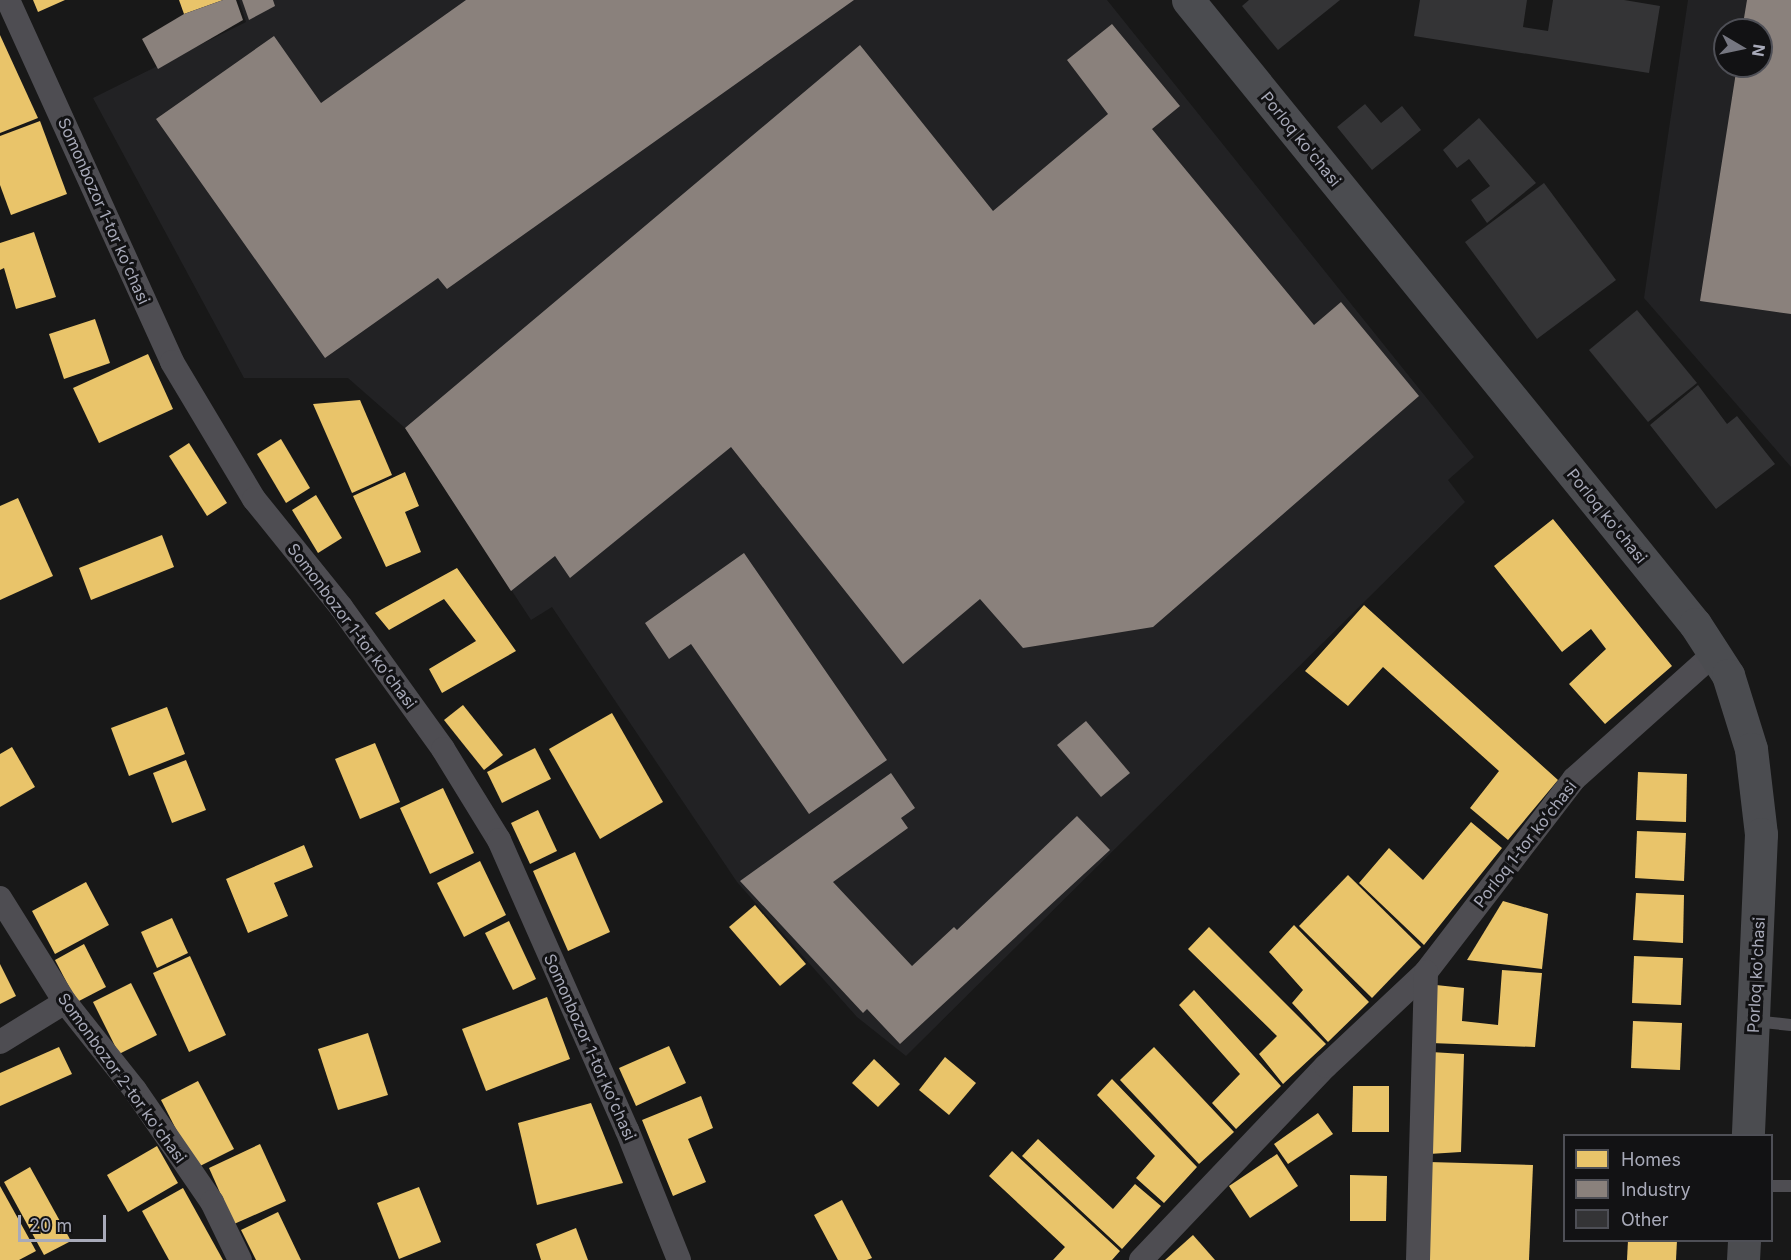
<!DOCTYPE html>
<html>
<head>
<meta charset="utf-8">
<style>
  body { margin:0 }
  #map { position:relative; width:1791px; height:1260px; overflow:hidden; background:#181818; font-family:Inter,sans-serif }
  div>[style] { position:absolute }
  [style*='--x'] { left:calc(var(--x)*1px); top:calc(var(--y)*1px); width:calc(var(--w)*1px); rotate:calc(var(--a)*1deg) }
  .built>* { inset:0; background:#222224 }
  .homes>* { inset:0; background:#e9c46a }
  .industry>* { inset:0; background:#8a817c }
  .building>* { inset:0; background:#343436 }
  .service>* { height:12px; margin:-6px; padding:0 6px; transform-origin:6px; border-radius:6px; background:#4e4d52 }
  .minor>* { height:24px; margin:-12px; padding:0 12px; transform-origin:12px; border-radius:12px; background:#4e4d52 }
  .secondary>* { height:33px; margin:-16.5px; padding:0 16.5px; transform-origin:16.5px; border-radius:16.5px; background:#4b4c50 }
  span { translate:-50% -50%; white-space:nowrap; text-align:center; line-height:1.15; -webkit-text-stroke:6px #121214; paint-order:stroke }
  .street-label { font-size:16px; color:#a8aab9 }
  .legend { position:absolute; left:1563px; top:1134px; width:210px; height:108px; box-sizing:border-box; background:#121214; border:2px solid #4e4f56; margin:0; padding:8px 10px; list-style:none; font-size:18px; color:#a8aab9 }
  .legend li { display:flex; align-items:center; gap:12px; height:30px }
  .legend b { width:30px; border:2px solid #4e4f56 }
  .north { position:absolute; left:1713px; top:18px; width:60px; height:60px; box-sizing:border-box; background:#121214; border:2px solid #4e4f56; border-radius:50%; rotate:99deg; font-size:16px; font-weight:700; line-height:24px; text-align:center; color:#a8aab9 }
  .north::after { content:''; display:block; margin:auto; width:21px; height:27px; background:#767781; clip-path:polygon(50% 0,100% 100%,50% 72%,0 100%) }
  .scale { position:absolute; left:18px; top:1215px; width:88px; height:27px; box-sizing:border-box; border:3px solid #a8aab9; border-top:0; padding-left:8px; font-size:18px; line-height:21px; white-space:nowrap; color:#a8aab9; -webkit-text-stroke:4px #121214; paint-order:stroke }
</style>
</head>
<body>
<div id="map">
  <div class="built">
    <i style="clip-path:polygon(239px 0,1107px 0,1474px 457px,1448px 480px,1465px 502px,906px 1056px,857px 1017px,737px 882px,552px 607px,531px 620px,405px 428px,348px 378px,244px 378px,93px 98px,246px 22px)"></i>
    <i style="clip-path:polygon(evenodd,1688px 0,1791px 0,1791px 467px,1644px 298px,1688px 0,1725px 30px,1761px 30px,1761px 66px,1725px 66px,1725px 30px)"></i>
  </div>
  <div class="homes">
    <i style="clip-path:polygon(33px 0,65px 0,38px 12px)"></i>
    <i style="clip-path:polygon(179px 0,223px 0,184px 14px)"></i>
    <i style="clip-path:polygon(0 35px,38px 118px,0 133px)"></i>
    <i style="clip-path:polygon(40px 121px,67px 194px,11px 215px,0 185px,0 136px)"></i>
    <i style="clip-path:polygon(34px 232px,56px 297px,16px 309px,4px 268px,0 270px,0 243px)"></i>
    <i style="clip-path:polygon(95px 319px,110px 363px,64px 379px,49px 334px)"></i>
    <i style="clip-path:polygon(148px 354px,173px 409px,99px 443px,73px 388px)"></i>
    <i style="clip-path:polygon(360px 400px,392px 475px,352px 493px,313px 404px)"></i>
    <i style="clip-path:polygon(281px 439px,310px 488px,286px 503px,257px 454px)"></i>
    <i style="clip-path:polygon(189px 443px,227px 503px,207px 516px,169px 456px)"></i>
    <i style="clip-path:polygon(405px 472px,419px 506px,405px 512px,421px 552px,386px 567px,353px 496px)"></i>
    <i style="clip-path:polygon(316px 495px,342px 538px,318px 553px,292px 510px)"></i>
    <i style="clip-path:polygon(18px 498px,53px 576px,0 600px,0 506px)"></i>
    <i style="clip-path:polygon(1553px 519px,1672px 666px,1605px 724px,1569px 684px,1606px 649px,1591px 629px,1562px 652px,1494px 566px)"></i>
    <i style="clip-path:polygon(162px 535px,174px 567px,91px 600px,79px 568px)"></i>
    <i style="clip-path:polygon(457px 568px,516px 651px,442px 693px,429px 669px,476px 641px,444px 599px,389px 630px,375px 613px)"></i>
    <i style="clip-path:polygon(1364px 605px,1558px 780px,1508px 840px,1470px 808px,1499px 771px,1383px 667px,1348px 706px,1305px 671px)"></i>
    <i style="clip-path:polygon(463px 705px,503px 755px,484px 770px,444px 720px)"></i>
    <i style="clip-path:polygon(167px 707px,185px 754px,129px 776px,111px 728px)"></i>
    <i style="clip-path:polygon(612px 713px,663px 802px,600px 839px,549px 749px)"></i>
    <i style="clip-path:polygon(375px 743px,400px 802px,360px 819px,335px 759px)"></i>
    <i style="clip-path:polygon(12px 747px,35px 787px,0 807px,0 754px)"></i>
    <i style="clip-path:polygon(535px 748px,551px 779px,502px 803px,487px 772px)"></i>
    <i style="clip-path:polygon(186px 760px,206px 810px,172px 823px,153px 773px)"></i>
    <i style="clip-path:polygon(1638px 772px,1687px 774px,1686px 822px,1636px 820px)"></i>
    <i style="clip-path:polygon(443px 788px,474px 853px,430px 874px,400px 808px)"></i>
    <i style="clip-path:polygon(538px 810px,557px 851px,530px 864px,511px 823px)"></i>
    <i style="clip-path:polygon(1471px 822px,1502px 848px,1424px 945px,1359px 883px,1389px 848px,1423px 880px)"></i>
    <i style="clip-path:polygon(1637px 831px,1686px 833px,1684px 881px,1635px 878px)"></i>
    <i style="clip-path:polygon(304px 845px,313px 867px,274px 883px,288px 916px,248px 933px,226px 879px)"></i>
    <i style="clip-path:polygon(575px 852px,610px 932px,568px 951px,533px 871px)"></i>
    <i style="clip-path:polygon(480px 861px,506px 915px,464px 937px,437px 883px)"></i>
    <i style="clip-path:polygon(1348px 875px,1421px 947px,1372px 998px,1299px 926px)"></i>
    <i style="clip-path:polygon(86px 882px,109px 925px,55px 954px,32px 911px)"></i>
    <i style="clip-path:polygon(1636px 893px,1684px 895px,1683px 943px,1633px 940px)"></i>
    <i style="clip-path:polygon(1503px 901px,1548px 914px,1542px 969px,1467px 960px)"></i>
    <i style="clip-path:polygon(755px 905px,806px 964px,780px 986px,729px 927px)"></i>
    <i style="clip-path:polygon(172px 918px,188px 953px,157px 968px,141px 932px)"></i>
    <i style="clip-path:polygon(509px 921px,536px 979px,513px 990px,485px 933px)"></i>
    <i style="clip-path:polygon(1294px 925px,1369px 1002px,1328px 1042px,1292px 1003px,1303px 990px,1269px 952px)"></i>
    <i style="clip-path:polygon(1209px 927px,1326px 1044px,1283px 1084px,1259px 1054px,1277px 1036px,1188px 949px)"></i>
    <i style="clip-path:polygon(84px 944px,106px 987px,77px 1002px,55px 960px)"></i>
    <i style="clip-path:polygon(190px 956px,226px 1035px,189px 1052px,153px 973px)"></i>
    <i style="clip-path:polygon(1634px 956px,1683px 958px,1681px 1005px,1632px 1003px)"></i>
    <i style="clip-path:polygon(0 964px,16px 996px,0 1004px)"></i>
    <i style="clip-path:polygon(1502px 970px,1542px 973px,1535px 1047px,1431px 1043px,1436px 985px,1464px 988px,1462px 1021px,1498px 1025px)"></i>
    <i style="clip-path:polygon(131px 983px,157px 1035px,119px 1054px,93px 1002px)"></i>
    <i style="clip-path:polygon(1194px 990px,1281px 1086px,1236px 1129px,1212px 1103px,1240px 1074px,1179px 1005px)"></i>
    <i style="clip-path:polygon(547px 997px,570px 1059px,486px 1091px,462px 1029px)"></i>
    <i style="clip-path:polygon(1633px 1021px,1682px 1023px,1680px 1070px,1631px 1068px)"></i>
    <i style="clip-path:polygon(368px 1033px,388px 1095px,338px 1110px,318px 1049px)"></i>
    <i style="clip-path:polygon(669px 1046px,686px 1083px,636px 1106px,619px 1068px)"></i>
    <i style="clip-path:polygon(59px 1047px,72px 1074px,0 1106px,0 1073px)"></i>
    <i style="clip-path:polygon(1154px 1047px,1234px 1132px,1199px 1164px,1120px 1080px)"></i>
    <i style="clip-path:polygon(1431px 1052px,1464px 1054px,1461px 1152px,1429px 1154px)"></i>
    <i style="clip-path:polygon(945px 1057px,976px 1083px,949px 1115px,919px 1090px)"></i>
    <i style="clip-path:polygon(874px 1059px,900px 1084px,878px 1107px,852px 1083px)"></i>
    <i style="clip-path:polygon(1112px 1079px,1197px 1167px,1164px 1203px,1136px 1178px,1155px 1156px,1097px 1095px)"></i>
    <i style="clip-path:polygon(198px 1081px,234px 1149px,196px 1168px,161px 1100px)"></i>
    <i style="clip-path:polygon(1353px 1086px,1389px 1086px,1389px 1132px,1352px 1132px)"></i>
    <i style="clip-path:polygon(701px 1096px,713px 1128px,688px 1139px,706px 1182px,673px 1196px,642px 1120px)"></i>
    <i style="clip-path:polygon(591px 1103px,623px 1183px,537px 1205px,518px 1123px)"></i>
    <i style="clip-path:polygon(1318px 1113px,1333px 1134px,1288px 1164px,1274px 1144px)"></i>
    <i style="clip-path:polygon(1038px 1139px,1113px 1209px,1135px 1184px,1161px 1206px,1122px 1249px,1022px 1156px)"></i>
    <i style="clip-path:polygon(260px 1144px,286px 1201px,234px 1224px,209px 1168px)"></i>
    <i style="clip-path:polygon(157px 1146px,178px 1183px,128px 1212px,107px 1175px)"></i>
    <i style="clip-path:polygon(1012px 1151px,1120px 1251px,1112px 1260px,1053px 1260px,1065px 1247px,989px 1176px)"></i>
    <i style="clip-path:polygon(1277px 1154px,1298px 1186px,1250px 1218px,1229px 1186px)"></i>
    <i style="clip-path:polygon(1429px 1162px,1533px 1165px,1529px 1260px,1425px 1260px)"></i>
    <i style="clip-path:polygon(30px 1167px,71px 1241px,44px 1255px,4px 1182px)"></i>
    <i style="clip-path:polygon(1350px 1175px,1387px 1176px,1386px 1221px,1350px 1221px)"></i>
    <i style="clip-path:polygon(0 1186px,36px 1251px,19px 1260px,0 1260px)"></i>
    <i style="clip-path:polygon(419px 1187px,441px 1242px,399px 1259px,377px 1203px)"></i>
    <i style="clip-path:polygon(183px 1188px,223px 1260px,169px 1260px,142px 1211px)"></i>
    <i style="clip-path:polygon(842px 1200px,872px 1258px,867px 1260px,838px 1260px,814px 1215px)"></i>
    <i style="clip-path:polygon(278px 1212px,301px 1260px,256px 1260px,241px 1230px)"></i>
    <i style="clip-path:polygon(576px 1228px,588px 1260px,541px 1260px,536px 1244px)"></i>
    <i style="clip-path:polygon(1193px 1235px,1215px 1260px,1165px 1260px)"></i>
    <i style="clip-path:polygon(1628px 1240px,1677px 1240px,1676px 1260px,1627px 1260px)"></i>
  </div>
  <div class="industry">
    <i style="clip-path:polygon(223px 0,236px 0,243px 20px,158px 69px,142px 39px,184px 14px)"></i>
    <i style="clip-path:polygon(242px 0,273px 0,275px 6px,249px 20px)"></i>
    <i style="clip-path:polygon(466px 0,854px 0,447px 289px,438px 278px,325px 358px,156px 119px,274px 36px,321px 103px)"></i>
    <i style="clip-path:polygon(1747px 0,1791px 0,1791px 314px,1700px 301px,1737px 66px,1761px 66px,1761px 30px,1742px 30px)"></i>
    <i style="clip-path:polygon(1112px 24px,1180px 106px,1152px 129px,1314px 325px,1341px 302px,1419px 396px,1153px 627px,1023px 648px,980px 599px,903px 664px,731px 447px,570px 578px,555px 556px,511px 591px,405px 428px,860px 45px,993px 211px,1108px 114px,1067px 60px)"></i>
    <i style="clip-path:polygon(744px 553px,887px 760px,809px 814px,691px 644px,669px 659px,645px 623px)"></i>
    <i style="clip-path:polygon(1086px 721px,1130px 773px,1101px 797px,1057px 745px)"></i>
    <i style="clip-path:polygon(891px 773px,915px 808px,901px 818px,908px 828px,833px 882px,912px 966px,954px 927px,957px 930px,1077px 816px,1110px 850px,900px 1044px,867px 1009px,863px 1013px,740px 881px)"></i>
  </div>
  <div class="building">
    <i style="clip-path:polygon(1249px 0,1340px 0,1278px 50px,1242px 6px)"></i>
    <i style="clip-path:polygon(1420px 0,1527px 0,1523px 27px,1548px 31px,1553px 0,1624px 0,1660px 6px,1649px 73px,1414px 36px)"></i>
    <i style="clip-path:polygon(1365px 104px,1381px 123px,1402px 106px,1421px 130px,1372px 170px,1337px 127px)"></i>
    <i style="clip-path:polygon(1479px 118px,1536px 183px,1487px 223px,1471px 200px,1490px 186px,1469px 159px,1457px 168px,1443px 150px)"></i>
    <i style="clip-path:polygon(1544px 183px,1616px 280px,1537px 339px,1465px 242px)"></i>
    <i style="clip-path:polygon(1637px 310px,1697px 383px,1648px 422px,1589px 350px)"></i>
    <i style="clip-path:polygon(1698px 385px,1727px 424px,1737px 416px,1775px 464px,1716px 509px,1650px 425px)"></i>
  </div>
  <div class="service">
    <i style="--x:1753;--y:1021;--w:38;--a:6"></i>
    <i style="--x:1772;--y:1186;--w:19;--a:0"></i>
  </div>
  <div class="minor">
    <i style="--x:8;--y:0;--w:397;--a:65.6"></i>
    <i style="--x:172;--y:362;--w:160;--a:59.1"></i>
    <i style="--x:254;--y:499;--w:139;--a:51.1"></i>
    <i style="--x:341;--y:607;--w:175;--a:54.3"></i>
    <i style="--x:443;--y:749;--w:107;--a:58.4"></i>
    <i style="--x:499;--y:840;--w:317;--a:66.2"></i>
    <i style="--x:627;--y:1130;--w:140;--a:68.2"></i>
    <i style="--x:0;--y:898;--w:123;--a:58"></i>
    <i style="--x:65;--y:1002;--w:112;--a:51.5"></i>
    <i style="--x:135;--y:1090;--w:136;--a:55.5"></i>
    <i style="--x:212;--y:1202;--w:64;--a:64.2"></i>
    <i style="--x:0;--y:1042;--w:76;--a:-31.6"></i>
    <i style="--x:1141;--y:1260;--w:268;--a:-46.4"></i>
    <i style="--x:1326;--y:1066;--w:137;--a:-43.2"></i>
    <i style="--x:1426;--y:972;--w:243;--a:-52.5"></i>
    <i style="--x:1574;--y:779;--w:189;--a:-41.8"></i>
    <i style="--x:1418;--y:1260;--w:288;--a:-88.4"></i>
  </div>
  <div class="secondary">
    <i style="--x:1188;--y:0;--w:804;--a:50.91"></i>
    <i style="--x:1695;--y:624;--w:61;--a:57.1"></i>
    <i style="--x:1728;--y:675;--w:77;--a:72.7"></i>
    <i style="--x:1751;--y:749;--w:86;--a:83.3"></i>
    <i style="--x:1761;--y:834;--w:302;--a:92.5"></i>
    <i style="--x:1743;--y:1260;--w:20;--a:-87"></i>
  </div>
  <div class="street-label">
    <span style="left:1301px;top:139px;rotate:51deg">Porloq ko'chasi</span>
    <span style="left:104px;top:211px;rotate:66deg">Somonbozor 1-tor koʻchasi</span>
    <span style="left:1607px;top:516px;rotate:51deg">Porloq ko'chasi</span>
    <span style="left:352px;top:626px;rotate:53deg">Somonbozor 1-tor koʻchasi</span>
    <span style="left:1525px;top:844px;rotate:-52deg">Porloq 1-tor koʻchasi</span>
    <span style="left:1756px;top:975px;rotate:-87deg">Porloq ko'chasi</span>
    <span style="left:590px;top:1047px;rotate:66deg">Somonbozor 1-tor koʻchasi</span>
    <span style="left:122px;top:1078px;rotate:54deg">Somonbozor 2-tor ko'chasi</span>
  </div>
  <ul class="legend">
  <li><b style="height:16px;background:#e9c46a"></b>Homes</li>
  <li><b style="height:16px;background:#8a817c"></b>Industry</li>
  <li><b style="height:16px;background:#343436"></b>Other</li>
  </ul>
  <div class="north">N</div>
  <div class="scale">20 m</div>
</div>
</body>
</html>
